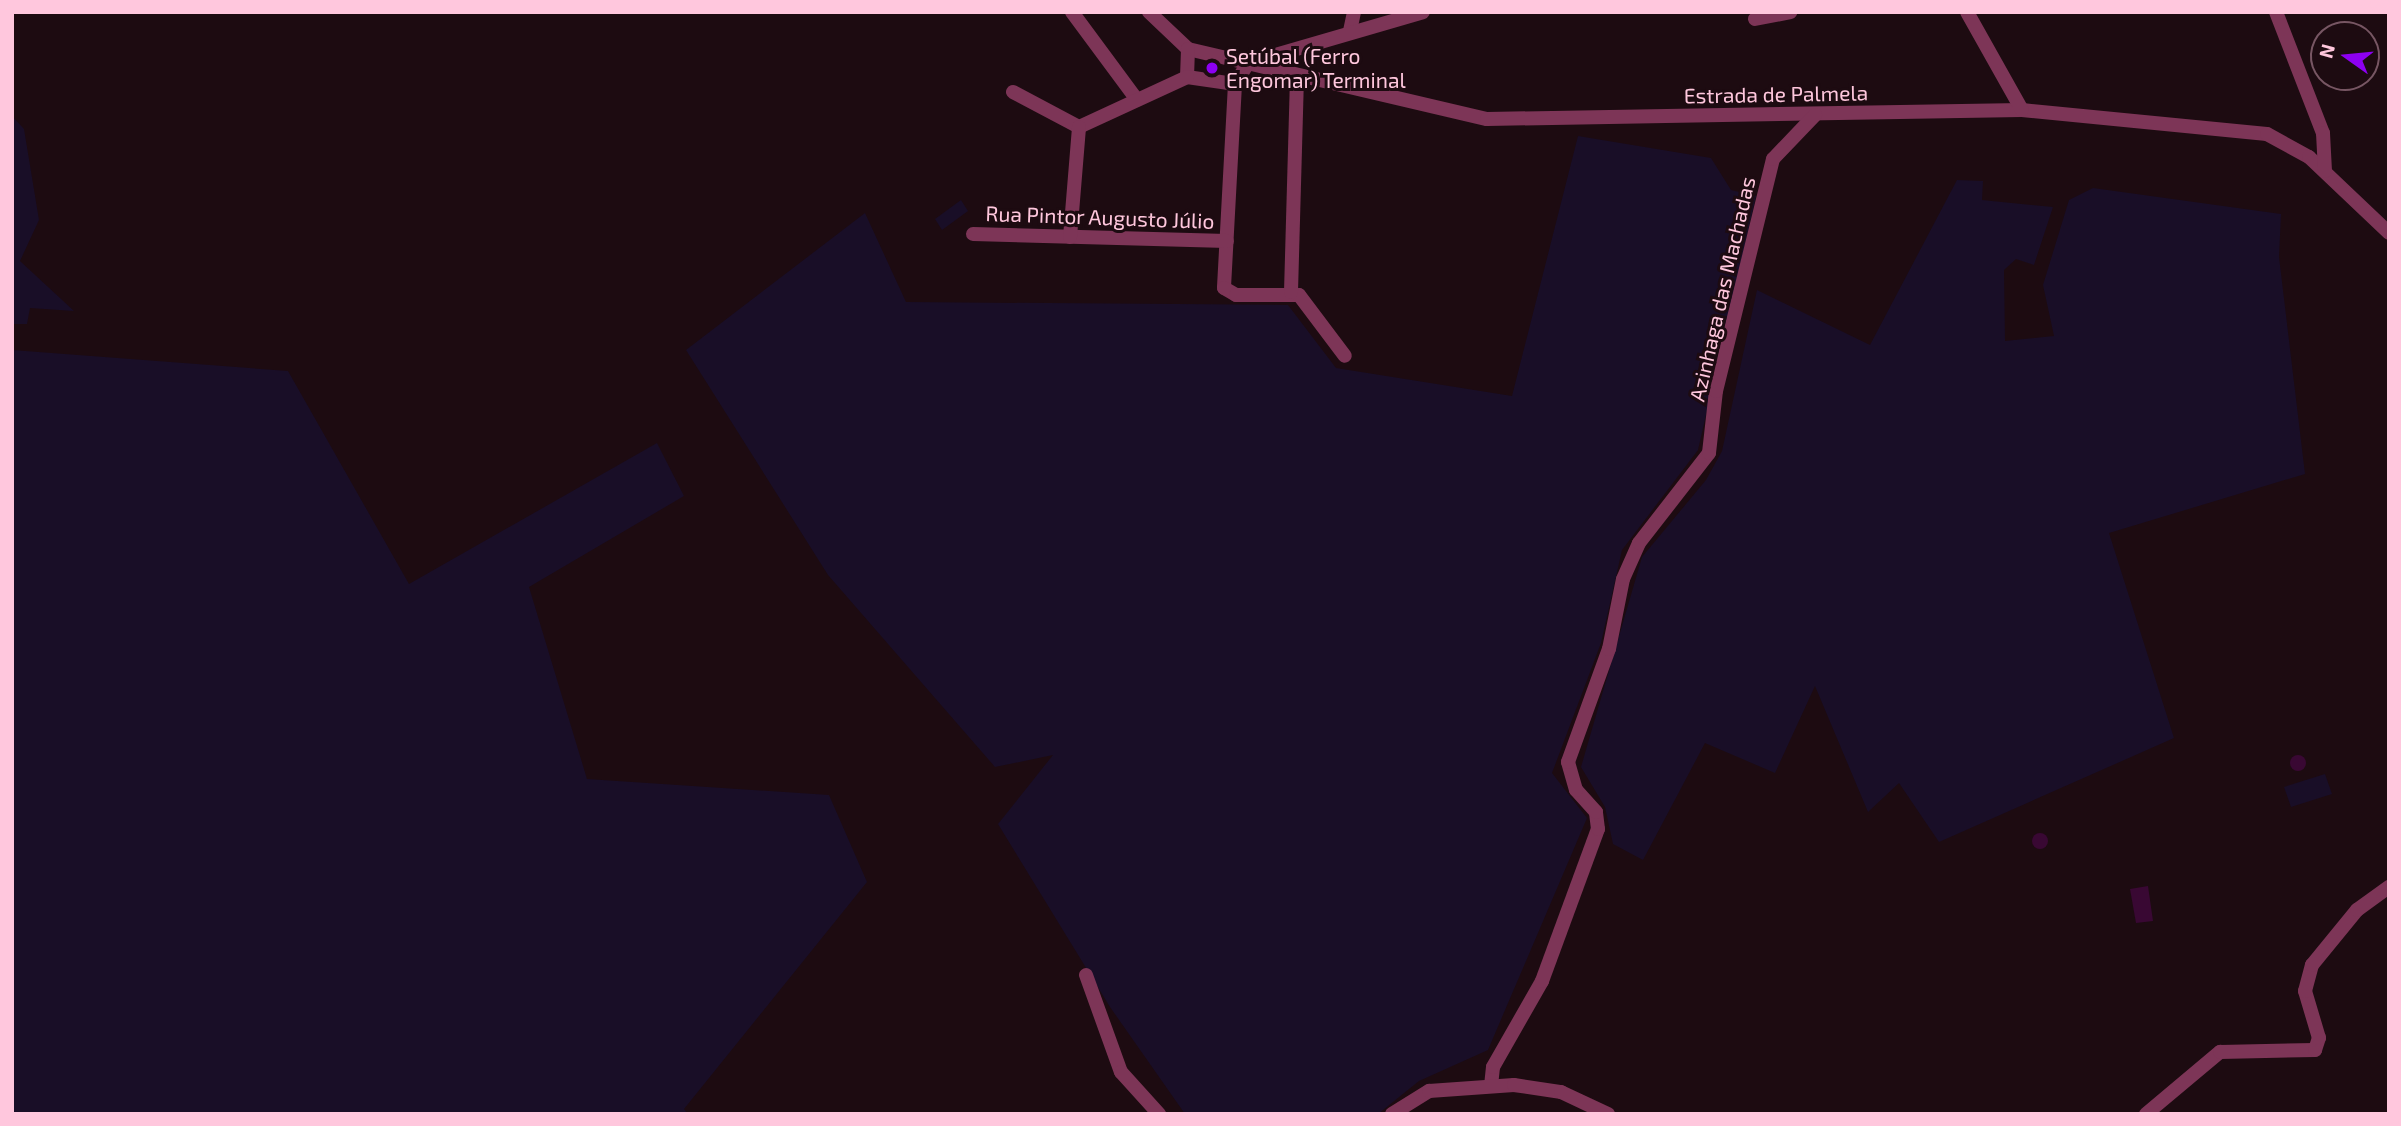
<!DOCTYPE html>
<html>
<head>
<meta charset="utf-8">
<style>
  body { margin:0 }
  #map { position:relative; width:2401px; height:1126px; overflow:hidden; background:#1d0b11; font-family:"Exo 2",sans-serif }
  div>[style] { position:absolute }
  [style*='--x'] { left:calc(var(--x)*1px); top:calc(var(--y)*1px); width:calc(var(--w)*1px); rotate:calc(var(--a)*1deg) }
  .green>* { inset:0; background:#190e27 }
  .water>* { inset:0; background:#390833 }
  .round { border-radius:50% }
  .minor>* { height:14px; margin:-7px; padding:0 7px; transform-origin:7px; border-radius:7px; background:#7d3557 }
  .dots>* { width:19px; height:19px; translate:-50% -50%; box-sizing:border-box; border:4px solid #1d0b11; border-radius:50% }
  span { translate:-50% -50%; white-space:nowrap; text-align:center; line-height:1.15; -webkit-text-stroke:6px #1d0b11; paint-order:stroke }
  .poi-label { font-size:21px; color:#ffc7dd }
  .left { translate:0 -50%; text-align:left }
  .street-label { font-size:21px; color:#ffc7dd }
  .frame { position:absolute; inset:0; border:14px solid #ffc7dd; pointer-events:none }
  .north { position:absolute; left:2310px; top:21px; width:70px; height:70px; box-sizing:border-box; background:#1d0b11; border:2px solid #775663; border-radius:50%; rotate:285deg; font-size:19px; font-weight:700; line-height:28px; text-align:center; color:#ffc7dd }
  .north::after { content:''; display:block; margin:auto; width:24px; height:32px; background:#8d00f2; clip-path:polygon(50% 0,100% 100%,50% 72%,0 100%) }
</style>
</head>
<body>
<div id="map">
  <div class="green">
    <i style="clip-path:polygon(12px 116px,24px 129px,39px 220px,20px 261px,74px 311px,30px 308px,27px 324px,12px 324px)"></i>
    <i style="clip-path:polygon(1578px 136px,1711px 158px,1731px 190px,1756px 196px,1698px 450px,1622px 550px,1601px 643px,1552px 773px,1587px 818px,1488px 1050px,1419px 1081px,1378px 1114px,1185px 1114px,1110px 1007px,998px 824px,1053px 755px,995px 767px,828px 575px,686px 350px,865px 213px,906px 302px,1288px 305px,1336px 368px,1512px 396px)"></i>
    <i style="clip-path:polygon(1957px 180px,1983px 181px,1982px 200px,2053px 207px,2034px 265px,2016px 259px,2004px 270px,2005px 341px,2054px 336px,2043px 285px,2069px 200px,2093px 188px,2281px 214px,2279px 257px,2305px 474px,2109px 533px,2174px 738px,1939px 842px,1899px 783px,1868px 812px,1815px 686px,1775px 773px,1705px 743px,1643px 860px,1613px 844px,1605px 807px,1581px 767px,1642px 557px,1706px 480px,1722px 451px,1757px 290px,1870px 345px)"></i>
    <i style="clip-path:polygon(961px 200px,968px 211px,942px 230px,935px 219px)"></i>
    <i style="clip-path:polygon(12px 350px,288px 371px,409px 584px,657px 443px,684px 496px,529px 587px,587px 779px,829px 795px,867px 882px,684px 1109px,688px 1114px,12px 1114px)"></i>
    <i style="clip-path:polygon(2325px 774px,2332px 794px,2291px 807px,2284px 787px)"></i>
  </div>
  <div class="water">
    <i class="round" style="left:2290px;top:755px;width:16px;height:16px"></i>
    <i class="round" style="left:2032px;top:833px;width:16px;height:16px"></i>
    <i style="clip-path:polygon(2148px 886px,2153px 921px,2136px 923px,2130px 889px)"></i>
  </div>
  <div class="minor">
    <i style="--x:1072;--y:12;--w:109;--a:53.5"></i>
    <i style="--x:1149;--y:12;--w:54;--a:43.5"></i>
    <i style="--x:1188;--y:49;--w:307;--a:13.2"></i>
    <i style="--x:1487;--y:119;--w:535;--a:-0.96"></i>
    <i style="--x:2022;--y:110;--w:246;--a:5.6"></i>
    <i style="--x:2267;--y:134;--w:48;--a:28.7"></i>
    <i style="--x:2309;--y:157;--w:110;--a:43.5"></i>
    <i style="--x:1967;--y:12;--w:112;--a:60.7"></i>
    <i style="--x:2276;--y:12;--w:130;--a:68.8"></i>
    <i style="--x:2323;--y:133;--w:38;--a:87"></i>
    <i style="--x:1755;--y:19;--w:36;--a:-11"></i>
    <i style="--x:1350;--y:31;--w:19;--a:-78"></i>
    <i style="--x:1188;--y:49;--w:28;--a:92"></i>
    <i style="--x:1187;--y:77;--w:49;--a:8.3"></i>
    <i style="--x:1235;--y:84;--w:25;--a:-58"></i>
    <i style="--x:1248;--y:63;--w:182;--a:-16.2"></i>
    <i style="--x:1235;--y:84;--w:204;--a:93.1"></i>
    <i style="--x:1224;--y:288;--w:14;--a:30"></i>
    <i style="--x:1236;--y:295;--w:63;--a:0"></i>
    <i style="--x:1299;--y:295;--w:76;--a:53"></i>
    <i style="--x:1013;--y:92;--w:75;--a:27.9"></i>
    <i style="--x:1079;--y:127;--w:119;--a:-24.8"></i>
    <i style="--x:973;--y:234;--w:254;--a:1.6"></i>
    <i style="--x:1070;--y:237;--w:110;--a:-85.3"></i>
    <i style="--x:1291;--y:292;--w:216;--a:-88.4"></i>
    <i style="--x:1086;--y:975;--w:103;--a:70.2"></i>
    <i style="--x:1121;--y:1072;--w:57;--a:47.9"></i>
    <i style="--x:1491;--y:1086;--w:19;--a:-84"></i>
    <i style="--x:1493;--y:1067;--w:99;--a:-60.3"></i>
    <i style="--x:1542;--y:981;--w:162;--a:-69.8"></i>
    <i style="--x:1598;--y:829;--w:17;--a:-97"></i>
    <i style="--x:1596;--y:812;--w:30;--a:-132"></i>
    <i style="--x:1576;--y:790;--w:29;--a:-106"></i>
    <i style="--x:1568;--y:762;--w:120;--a:-70.1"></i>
    <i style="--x:1609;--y:649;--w:71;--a:-78.7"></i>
    <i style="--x:1623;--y:579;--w:39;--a:-66"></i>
    <i style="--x:1639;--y:543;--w:114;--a:-52.1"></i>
    <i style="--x:1709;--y:453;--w:62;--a:-83.6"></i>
    <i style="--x:1716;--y:391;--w:239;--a:-76.2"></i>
    <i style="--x:1773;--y:159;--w:61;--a:-46.3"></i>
    <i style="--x:1392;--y:1114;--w:44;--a:-31.9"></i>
    <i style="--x:1429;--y:1091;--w:85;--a:-4"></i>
    <i style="--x:1514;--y:1085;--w:48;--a:8.5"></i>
    <i style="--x:1561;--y:1092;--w:52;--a:25.1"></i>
    <i style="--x:2146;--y:1114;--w:97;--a:-40"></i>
    <i style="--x:2220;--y:1052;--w:95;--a:-1.2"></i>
    <i style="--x:2315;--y:1050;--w:13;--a:-72"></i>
    <i style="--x:2319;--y:1038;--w:49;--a:-106.6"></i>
    <i style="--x:2305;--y:991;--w:27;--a:-75"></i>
    <i style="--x:2312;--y:965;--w:71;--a:-50.7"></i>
    <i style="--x:2357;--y:910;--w:39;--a:-36"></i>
  </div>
  <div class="dots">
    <i style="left:1212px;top:68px;background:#8d00f2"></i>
  </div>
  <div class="poi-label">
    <span class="left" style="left:1226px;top:68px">Setúbal (Ferro<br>Engomar) Terminal</span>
  </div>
  <div class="street-label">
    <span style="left:1776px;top:94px;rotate:-1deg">Estrada de Palmela</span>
    <span style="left:1100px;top:217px;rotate:2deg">Rua Pintor Augusto Júlio</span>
    <span style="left:1722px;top:289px;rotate:-77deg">Azinhaga das Machadas</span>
  </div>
  <div class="frame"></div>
  <div class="north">N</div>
</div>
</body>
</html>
